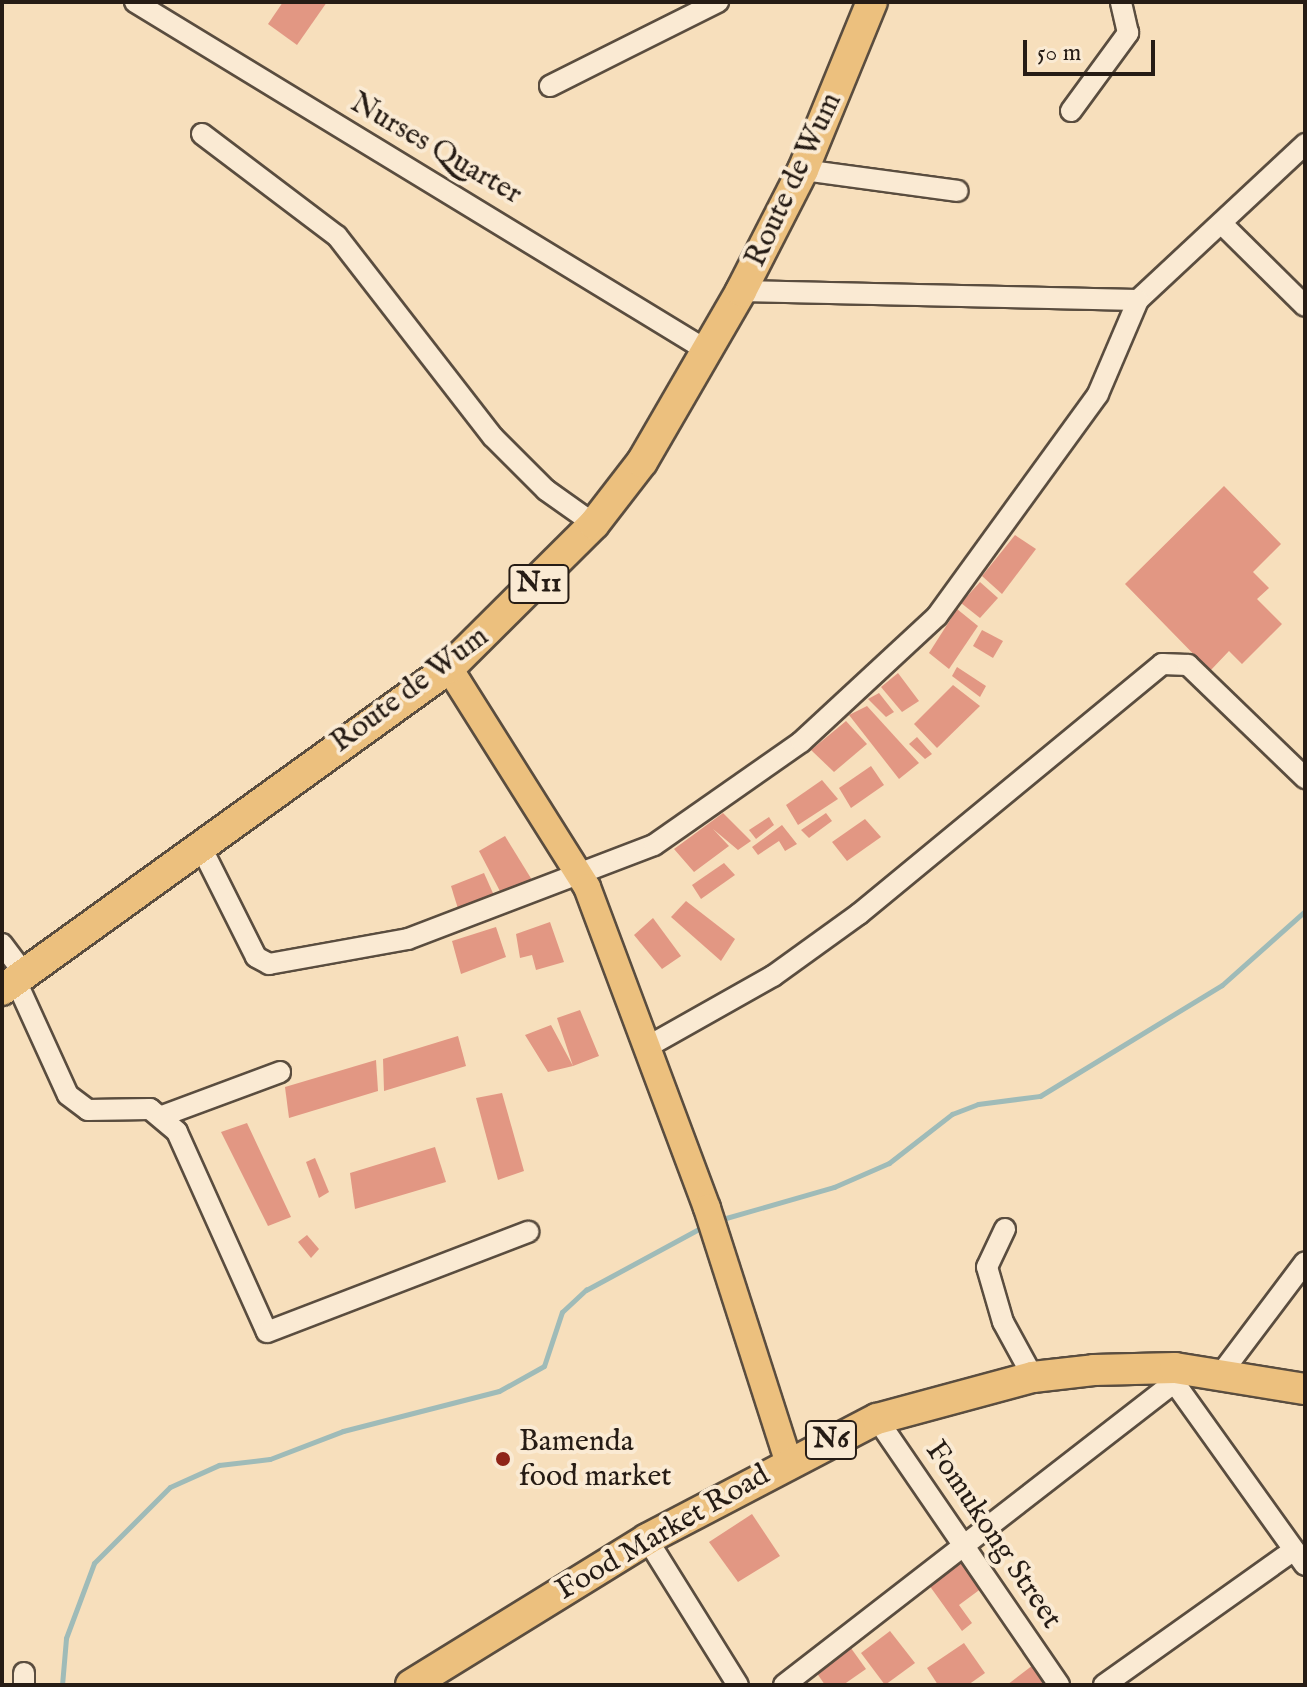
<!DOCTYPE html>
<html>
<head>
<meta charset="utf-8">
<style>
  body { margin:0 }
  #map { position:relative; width:1307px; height:1687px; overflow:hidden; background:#f7dfbc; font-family:"IM FELL English",serif }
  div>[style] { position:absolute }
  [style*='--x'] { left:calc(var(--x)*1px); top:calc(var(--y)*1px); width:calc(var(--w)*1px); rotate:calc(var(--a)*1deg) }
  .stream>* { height:5px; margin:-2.5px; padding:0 2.5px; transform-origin:2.5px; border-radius:2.5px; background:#9fbbb8 }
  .building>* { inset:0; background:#e29783 }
  .roads { filter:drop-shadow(2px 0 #5a4d3f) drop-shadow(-2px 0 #5a4d3f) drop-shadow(0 2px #5a4d3f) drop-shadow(0 -2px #5a4d3f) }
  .minor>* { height:20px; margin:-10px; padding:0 10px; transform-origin:10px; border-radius:10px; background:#faead3 }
  .major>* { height:26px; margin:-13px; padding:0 13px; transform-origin:13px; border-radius:13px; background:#ecc07e }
  .highway>* { height:30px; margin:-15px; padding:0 15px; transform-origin:15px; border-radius:15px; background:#ecc07e }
  .dots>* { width:22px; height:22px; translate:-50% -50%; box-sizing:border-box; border:4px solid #faead3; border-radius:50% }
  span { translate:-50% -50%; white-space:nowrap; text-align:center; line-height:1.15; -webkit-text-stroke:8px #faead3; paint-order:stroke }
  .shield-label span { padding:2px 6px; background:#faead3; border:2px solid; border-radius:6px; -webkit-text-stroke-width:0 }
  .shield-label { font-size:28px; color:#261c15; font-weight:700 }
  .street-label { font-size:30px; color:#261c15 }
  .poi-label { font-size:30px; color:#261c15 }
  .left { translate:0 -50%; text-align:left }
  .frame { position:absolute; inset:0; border:4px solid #261c15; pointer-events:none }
  .scale { position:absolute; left:1023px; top:40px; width:132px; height:36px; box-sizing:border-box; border:4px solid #261c15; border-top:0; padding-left:10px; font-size:24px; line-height:28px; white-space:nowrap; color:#261c15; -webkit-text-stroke:6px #faead3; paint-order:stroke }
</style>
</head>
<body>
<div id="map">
  <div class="stream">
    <i style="--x:719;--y:1220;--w:120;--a:-16"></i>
    <i style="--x:834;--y:1187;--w:60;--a:-23.6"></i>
    <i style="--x:889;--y:1163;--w:80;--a:-37.9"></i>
    <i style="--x:952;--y:1114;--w:28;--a:-21"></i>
    <i style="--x:978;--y:1104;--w:63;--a:-7.4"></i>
    <i style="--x:1040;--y:1096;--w:213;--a:-31.4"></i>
    <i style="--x:1222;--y:985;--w:111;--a:-41.7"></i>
    <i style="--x:62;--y:1685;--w:47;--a:-85.1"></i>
    <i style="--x:66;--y:1638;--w:80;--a:-69.5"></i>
    <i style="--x:94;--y:1563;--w:107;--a:-45"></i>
    <i style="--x:170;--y:1487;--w:54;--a:-24.2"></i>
    <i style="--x:219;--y:1465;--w:51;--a:-6.7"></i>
    <i style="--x:270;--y:1459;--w:78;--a:-21"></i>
    <i style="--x:343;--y:1431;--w:161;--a:-14.4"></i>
    <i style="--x:499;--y:1391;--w:51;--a:-29.1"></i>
    <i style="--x:544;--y:1366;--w:57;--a:-71.6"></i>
    <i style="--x:562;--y:1312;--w:33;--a:-43"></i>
    <i style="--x:586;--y:1290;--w:136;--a:-28.4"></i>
  </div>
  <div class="building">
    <i style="clip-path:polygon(283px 2px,327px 2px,297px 45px,268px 24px)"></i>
    <i style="clip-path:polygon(1224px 486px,1281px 544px,1253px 572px,1269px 588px,1257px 599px,1282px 624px,1242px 664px,1229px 651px,1210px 671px,1125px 584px)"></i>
    <i style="clip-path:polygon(1015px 535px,1036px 549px,1002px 594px,982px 576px)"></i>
    <i style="clip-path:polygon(980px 582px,998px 598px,980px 618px,961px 603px)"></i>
    <i style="clip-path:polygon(957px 609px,978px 626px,949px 669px,929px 653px)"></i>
    <i style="clip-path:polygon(982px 630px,1003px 641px,993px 658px,973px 646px)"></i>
    <i style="clip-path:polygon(957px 667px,986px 686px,980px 697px,952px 676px)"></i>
    <i style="clip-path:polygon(898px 673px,919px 701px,902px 712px,881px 687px)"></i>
    <i style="clip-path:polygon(953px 685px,980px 706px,937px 748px,914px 724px)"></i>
    <i style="clip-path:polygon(879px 693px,894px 712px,886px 717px,868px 699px)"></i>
    <i style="clip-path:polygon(867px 706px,919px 763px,899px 779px,849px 715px)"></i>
    <i style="clip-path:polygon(846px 721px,867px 744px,834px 772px,811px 750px)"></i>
    <i style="clip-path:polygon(917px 737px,932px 754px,925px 759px,909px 744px)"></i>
    <i style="clip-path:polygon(871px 766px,884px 785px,851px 808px,839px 788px)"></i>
    <i style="clip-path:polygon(822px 780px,838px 799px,798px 825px,786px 805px)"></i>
    <i style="clip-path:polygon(723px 813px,751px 841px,738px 850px,713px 829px,729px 846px,694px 872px,674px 849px)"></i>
    <i style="clip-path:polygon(826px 813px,832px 821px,809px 838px,801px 830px)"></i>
    <i style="clip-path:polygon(769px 817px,774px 825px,756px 839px,749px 830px)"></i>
    <i style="clip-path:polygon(865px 819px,881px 837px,847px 861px,832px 842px)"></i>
    <i style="clip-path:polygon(782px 825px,797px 844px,785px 851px,779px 841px,758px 855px,752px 847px)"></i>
    <i style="clip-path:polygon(505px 836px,532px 880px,502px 895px,479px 851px)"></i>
    <i style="clip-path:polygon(724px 863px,735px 875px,701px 899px,692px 885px)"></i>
    <i style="clip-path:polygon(484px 873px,496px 900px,459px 912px,451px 886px)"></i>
    <i style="clip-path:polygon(686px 901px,735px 939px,721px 961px,671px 917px)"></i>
    <i style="clip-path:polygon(653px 918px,681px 956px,662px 969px,634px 935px)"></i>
    <i style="clip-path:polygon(550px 922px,564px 962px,536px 970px,532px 955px,520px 958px,516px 934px)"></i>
    <i style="clip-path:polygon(496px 927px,506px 957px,461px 974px,452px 941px)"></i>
    <i style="clip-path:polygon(580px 1010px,599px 1056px,573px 1066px,548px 1072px,525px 1035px,551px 1025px,573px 1066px,557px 1018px)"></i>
    <i style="clip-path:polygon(458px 1036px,466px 1066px,384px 1091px,383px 1059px)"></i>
    <i style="clip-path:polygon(376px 1060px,378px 1091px,289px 1118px,285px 1087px)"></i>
    <i style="clip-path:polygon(502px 1093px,524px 1171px,498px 1180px,476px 1098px)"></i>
    <i style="clip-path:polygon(247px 1123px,291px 1217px,268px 1226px,221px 1132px)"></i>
    <i style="clip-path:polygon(435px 1147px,446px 1182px,355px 1209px,350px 1173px)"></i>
    <i style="clip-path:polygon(315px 1158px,329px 1192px,319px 1198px,306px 1162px)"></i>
    <i style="clip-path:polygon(307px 1235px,319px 1249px,311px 1258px,298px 1242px)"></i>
    <i style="clip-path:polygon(752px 1514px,780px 1556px,738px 1582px,709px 1542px)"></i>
    <i style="clip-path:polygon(962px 1560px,982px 1588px,959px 1605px,972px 1623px,962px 1631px,929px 1585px)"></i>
    <i style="clip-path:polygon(890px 1631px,915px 1663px,885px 1685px,861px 1653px)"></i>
    <i style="clip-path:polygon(964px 1643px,985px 1673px,968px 1685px,938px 1685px,927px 1668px)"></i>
    <i style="clip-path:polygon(848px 1644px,866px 1669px,843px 1685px,825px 1685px,814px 1669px)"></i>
    <i style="clip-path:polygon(1037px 1662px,1054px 1685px,1007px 1685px)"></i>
  </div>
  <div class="roads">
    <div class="minor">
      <i style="--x:135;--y:2;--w:669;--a:31.36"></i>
      <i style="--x:550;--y:86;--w:188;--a:-26.6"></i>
      <i style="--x:1071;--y:111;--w:97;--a:-53.8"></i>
      <i style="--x:1128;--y:33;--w:32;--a:-103"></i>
      <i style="--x:202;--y:134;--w:169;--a:37.1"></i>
      <i style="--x:337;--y:236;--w:254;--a:52.2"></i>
      <i style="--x:493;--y:437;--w:75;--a:45"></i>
      <i style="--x:546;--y:490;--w:59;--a:35.3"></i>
      <i style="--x:803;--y:170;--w:156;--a:7.7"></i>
      <i style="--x:1223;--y:225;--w:115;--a:44.6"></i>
      <i style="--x:741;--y:291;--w:397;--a:1.3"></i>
      <i style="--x:1138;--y:300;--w:229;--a:-43"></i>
      <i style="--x:199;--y:843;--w:127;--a:63.4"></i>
      <i style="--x:256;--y:957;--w:15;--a:28"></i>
      <i style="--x:269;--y:964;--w:141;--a:-10.2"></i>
      <i style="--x:408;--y:939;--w:263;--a:-20.9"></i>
      <i style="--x:654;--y:845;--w:179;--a:-35"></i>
      <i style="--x:801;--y:742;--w:185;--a:-42.8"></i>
      <i style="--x:937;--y:616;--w:274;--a:-54"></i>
      <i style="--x:1098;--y:394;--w:102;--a:-66.9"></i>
      <i style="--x:2;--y:944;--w:39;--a:53"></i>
      <i style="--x:16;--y:981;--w:125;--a:65.5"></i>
      <i style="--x:68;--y:1095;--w:25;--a:37"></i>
      <i style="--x:88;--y:1110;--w:62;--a:-0.9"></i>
      <i style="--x:150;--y:1109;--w:35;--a:40"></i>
      <i style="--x:177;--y:1132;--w:219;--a:65.8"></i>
      <i style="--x:267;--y:1332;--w:280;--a:-21"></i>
      <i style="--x:647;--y:1047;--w:145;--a:-29.4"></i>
      <i style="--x:773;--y:976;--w:106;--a:-35.8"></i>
      <i style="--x:859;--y:914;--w:393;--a:-39.5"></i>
      <i style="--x:1162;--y:664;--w:26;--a:2"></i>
      <i style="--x:1188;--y:665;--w:163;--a:44"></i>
      <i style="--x:162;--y:1116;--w:126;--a:-20.4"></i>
      <i style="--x:1005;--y:1229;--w:42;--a:115.3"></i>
      <i style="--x:987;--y:1267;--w:57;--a:73.8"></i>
      <i style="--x:1003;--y:1322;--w:63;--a:61.4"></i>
      <i style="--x:1175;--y:1372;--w:10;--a:96"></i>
      <i style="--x:1174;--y:1382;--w:225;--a:54.4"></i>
      <i style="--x:1220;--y:1375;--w:141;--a:-53"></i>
      <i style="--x:877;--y:1419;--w:322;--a:55.6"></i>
      <i style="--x:647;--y:1539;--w:172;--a:58.1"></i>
      <i style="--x:24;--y:1673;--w:12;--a:90"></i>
      <i style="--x:784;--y:1685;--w:494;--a:-37.8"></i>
      <i style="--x:1104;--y:1685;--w:233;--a:-35.4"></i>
    </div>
    <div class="major">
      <i style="--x:449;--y:668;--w:259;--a:57.8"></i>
      <i style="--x:587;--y:887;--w:343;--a:69.5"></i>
      <i style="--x:707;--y:1208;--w:265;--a:72.2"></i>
    </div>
    <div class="highway">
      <i style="--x:2;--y:990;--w:551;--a:-35.77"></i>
      <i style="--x:449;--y:668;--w:204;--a:-44.8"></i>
      <i style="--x:594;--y:524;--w:78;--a:-52.3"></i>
      <i style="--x:642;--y:462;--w:198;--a:-59.9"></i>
      <i style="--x:741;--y:291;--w:136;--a:-62.9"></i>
      <i style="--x:803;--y:170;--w:182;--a:-67.7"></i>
      <i style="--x:411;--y:1685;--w:278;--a:-31.7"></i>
      <i style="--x:647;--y:1539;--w:259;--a:-27.6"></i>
      <i style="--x:877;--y:1419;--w:162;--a:-15.1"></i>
      <i style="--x:1033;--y:1377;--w:61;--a:-6.5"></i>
      <i style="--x:1094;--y:1370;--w:81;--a:-1.4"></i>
      <i style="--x:1175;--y:1368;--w:132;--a:9.2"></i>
    </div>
  </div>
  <div class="dots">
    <i style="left:503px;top:1459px;background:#8f2418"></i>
  </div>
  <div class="shield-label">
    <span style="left:539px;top:584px">N11</span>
    <span style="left:831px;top:1440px">N6</span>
  </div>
  <div class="street-label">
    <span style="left:436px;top:149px;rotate:30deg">Nurses Quarter</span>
    <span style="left:794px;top:180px;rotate:-65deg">Route de Wum</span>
    <span style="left:410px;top:690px;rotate:-37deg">Route de Wum</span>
    <span style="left:663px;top:1533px;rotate:-30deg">Food Market Road</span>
    <span style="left:993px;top:1535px;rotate:56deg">Fomukong Street</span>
  </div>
  <div class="poi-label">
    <span class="left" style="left:519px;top:1459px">Bamenda<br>food market</span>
  </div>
  <div class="frame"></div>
  <div class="scale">50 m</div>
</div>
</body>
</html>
